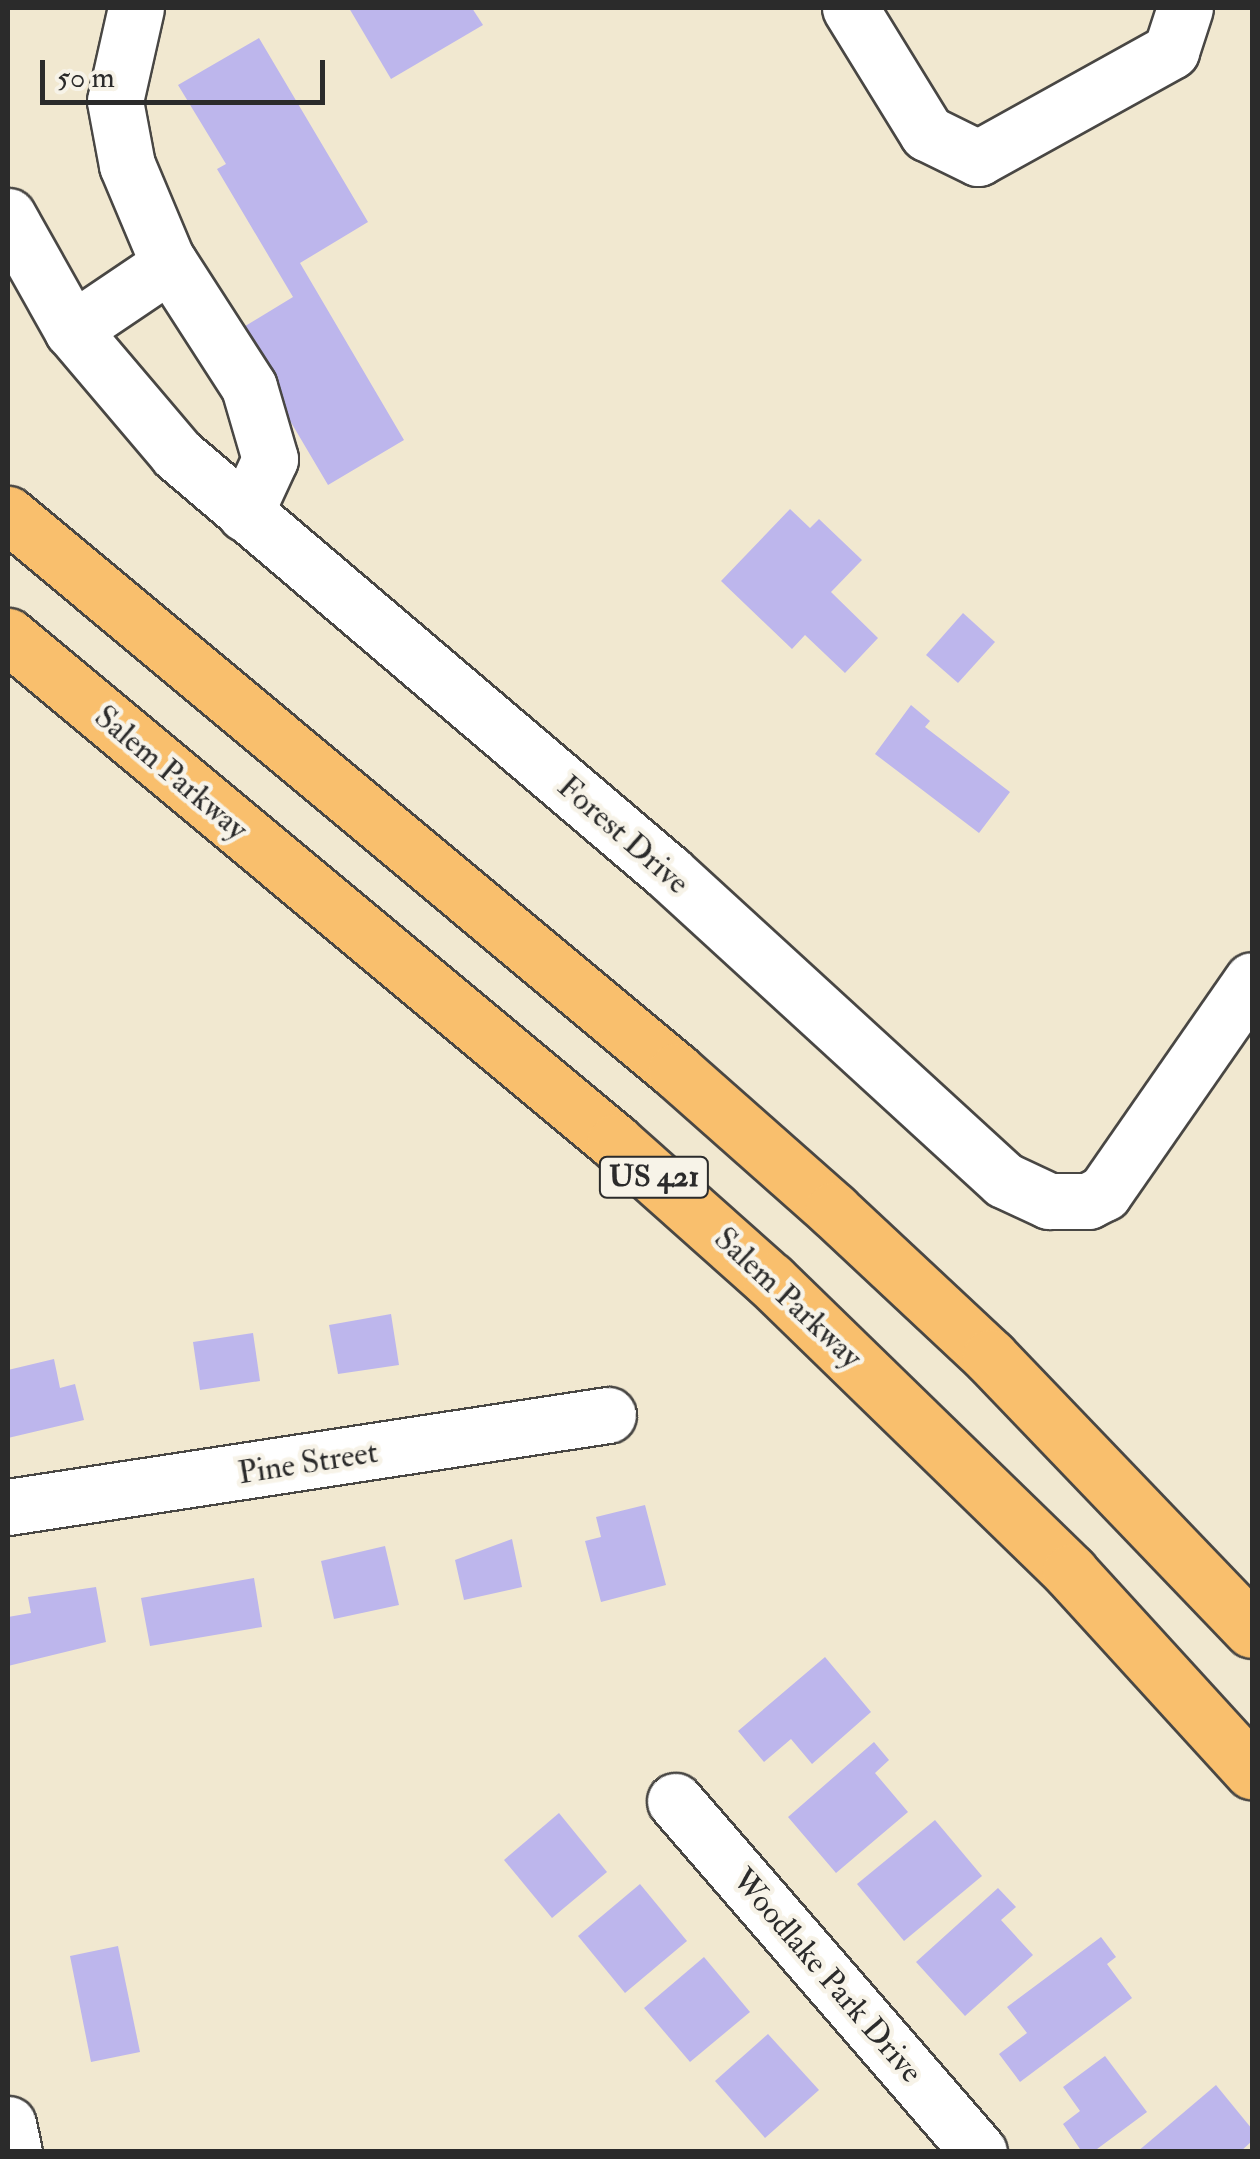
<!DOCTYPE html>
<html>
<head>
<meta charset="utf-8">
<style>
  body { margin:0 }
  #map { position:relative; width:1260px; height:2159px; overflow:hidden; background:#f1e8d0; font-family:"IM FELL Double Pica",serif }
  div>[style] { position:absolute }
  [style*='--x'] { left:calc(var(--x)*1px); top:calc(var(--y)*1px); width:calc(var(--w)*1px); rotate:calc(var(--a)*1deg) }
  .building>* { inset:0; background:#bdb6ec }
  .roads { filter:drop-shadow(2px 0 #494744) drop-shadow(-2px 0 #494744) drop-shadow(0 2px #494744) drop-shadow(0 -2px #494744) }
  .minor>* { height:55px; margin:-27.5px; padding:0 27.5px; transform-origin:27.5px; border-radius:27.5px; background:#fff }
  .highway>* { height:55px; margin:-27.5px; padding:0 27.5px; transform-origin:27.5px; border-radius:27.5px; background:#f9bf6d }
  span { translate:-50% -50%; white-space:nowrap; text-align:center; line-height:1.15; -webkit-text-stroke:9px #f7f3e8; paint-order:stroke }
  .shield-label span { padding:2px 8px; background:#f7f3e8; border:2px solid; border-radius:8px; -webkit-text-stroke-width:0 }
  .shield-label { font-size:30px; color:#2b2b2b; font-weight:700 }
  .street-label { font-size:32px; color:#2b2b2b }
  .frame { position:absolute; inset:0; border:10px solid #2b2b2b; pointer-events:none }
  .scale { position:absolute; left:40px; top:60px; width:285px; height:45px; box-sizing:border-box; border:5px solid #2b2b2b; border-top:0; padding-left:12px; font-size:30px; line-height:35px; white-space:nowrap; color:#2b2b2b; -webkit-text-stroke:8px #f7f3e8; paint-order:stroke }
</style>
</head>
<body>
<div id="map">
  <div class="building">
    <i style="clip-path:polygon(349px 8px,472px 8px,483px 25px,391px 79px)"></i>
    <i style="clip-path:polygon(259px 38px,368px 222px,300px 263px,404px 440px,328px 485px,237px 331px,293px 297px,217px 169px,226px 164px,178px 85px)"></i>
    <i style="clip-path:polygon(790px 509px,810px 528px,819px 519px,862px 560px,831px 592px,878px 638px,845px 673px,805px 635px,792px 649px,721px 581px)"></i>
    <i style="clip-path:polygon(963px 613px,995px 642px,958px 683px,926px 655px)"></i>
    <i style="clip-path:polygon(911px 705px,930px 721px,925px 727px,1010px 792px,979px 833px,875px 754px)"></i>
    <i style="clip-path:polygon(391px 1314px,399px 1365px,338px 1374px,329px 1325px)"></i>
    <i style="clip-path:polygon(253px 1333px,260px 1381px,200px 1390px,193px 1342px)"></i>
    <i style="clip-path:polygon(54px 1359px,60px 1388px,75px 1384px,84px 1420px,8px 1438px,8px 1370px)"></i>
    <i style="clip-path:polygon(645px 1505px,666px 1585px,601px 1602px,585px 1541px,601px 1537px,596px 1517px)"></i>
    <i style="clip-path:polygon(512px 1539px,522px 1587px,464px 1600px,455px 1560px)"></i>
    <i style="clip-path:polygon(385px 1546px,399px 1605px,334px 1619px,321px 1561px)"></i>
    <i style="clip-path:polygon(254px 1578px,262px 1627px,150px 1646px,141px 1598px)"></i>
    <i style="clip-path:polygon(96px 1587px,106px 1642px,8px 1666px,8px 1617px,31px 1613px,28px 1597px)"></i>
    <i style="clip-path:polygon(825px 1657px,871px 1712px,812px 1764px,791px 1739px,764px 1762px,738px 1731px)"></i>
    <i style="clip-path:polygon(874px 1742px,889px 1760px,875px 1773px,908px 1812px,836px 1873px,788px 1817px)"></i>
    <i style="clip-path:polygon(559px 1813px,607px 1872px,552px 1918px,504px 1860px)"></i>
    <i style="clip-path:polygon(935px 1820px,982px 1876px,904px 1941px,857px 1884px)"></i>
    <i style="clip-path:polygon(640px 1884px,687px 1941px,625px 1993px,578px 1936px)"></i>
    <i style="clip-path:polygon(998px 1888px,1016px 1907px,1001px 1920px,1033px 1955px,965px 2016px,916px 1962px)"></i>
    <i style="clip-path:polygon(1101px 1937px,1116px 1957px,1107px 1964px,1132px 1998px,1020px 2082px,999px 2054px,1027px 2033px,1007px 2007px)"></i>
    <i style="clip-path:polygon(118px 1946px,140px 2052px,91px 2062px,70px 1956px)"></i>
    <i style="clip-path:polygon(704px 1957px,750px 2012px,690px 2062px,644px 2008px)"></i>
    <i style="clip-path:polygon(768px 2034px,819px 2090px,765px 2138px,715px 2081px)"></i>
    <i style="clip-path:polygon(1105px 2056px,1147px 2112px,1093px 2152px,1082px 2152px,1063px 2124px,1080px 2111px,1063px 2087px)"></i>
    <i style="clip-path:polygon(1216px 2085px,1252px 2129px,1252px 2141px,1240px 2152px,1137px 2152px)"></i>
  </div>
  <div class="roads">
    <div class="minor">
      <i style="--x:136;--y:8;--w:95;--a:102.7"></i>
      <i style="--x:115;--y:101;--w:65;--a:79.4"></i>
      <i style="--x:127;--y:165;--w:101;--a:67.2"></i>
      <i style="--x:166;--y:258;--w:153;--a:57.2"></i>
      <i style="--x:249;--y:387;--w:75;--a:73.7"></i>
      <i style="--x:270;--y:459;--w:60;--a:114.8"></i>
      <i style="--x:850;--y:8;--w:147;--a:58.4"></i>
      <i style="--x:927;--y:133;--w:57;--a:26.1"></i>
      <i style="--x:978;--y:158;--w:221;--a:-29"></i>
      <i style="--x:1171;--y:51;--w:45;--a:-72"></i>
      <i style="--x:8;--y:216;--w:131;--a:60.7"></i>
      <i style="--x:72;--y:330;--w:162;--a:49.7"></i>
      <i style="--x:177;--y:454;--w:646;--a:40.42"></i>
      <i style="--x:669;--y:873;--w:454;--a:42.5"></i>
      <i style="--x:1004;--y:1180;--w:50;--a:25"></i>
      <i style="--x:1049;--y:1201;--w:39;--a:0"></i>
      <i style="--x:1088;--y:1201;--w:18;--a:-27"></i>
      <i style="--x:1104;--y:1193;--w:259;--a:-55.2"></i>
      <i style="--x:72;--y:330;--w:118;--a:-34"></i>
      <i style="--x:8;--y:1507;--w:607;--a:-8.72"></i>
      <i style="--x:675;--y:1801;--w:464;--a:49.1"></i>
      <i style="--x:8;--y:2124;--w:29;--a:78"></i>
    </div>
    <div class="highway">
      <i style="--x:8;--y:514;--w:870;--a:39.82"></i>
      <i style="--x:676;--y:1071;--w:210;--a:41.5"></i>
      <i style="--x:833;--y:1210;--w:215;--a:43.1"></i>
      <i style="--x:990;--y:1357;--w:378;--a:46.2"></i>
      <i style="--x:8;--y:636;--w:790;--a:39.81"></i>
      <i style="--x:615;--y:1142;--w:208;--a:41.7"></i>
      <i style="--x:770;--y:1280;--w:419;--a:44.2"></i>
      <i style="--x:1070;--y:1572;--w:270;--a:47.6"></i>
    </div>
  </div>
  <div class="shield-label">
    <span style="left:654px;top:1177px">US 421</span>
  </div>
  <div class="street-label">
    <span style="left:171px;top:773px;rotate:40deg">Salem Parkway</span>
    <span style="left:623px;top:835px;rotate:41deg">Forest Drive</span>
    <span style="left:788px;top:1298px;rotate:43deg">Salem Parkway</span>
    <span style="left:308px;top:1463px;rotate:-9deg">Pine Street</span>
    <span style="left:827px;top:1976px;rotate:49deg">Woodlake Park Drive</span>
  </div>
  <div class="frame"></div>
  <div class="scale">50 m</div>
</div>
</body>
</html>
